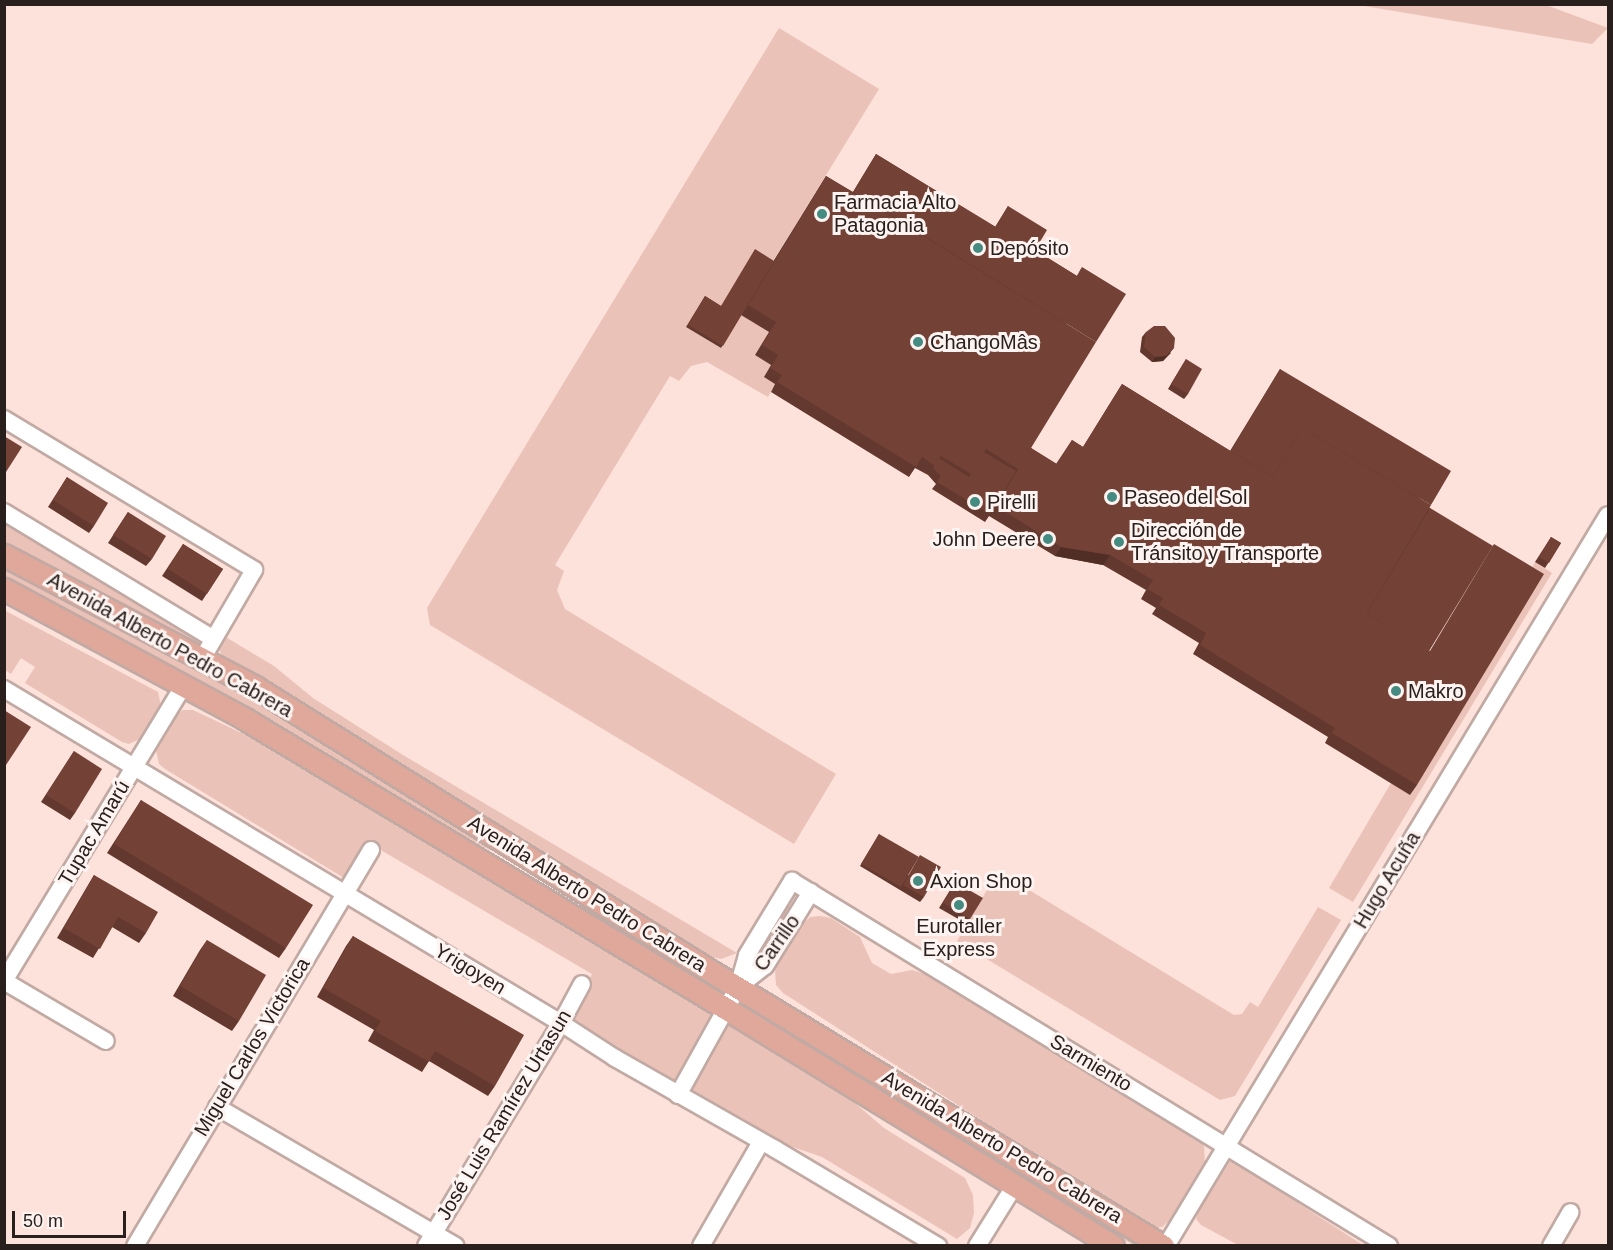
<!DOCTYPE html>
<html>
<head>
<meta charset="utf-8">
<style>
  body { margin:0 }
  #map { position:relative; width:1613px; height:1250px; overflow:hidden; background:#fce2db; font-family:Arial,sans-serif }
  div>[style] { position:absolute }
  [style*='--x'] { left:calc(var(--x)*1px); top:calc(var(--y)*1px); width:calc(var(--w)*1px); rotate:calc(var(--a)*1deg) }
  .green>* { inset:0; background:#ebc2b8 }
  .roads { filter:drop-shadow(2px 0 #c2aaa4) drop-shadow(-2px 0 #c2aaa4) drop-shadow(0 2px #c2aaa4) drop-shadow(0 -2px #c2aaa4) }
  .minor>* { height:16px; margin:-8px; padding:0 8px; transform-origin:8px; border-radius:8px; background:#fff }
  .major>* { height:21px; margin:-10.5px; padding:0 10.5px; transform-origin:10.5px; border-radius:10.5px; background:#dfa89b }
  .wall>* { inset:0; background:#63382e }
  .shaded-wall>* { inset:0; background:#502e26 }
  .building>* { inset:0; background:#734136 }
  .dots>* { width:16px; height:16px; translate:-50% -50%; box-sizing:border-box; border:3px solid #fdf3f0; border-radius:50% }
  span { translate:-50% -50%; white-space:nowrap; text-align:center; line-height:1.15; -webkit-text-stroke:6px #fdf3f0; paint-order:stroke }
  .poi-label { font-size:20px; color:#29201e }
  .left { translate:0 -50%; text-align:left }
  .right { translate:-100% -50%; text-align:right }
  .street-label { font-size:20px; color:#29201e }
  .frame { position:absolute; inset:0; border:6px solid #29201e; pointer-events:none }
  .scale { position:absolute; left:12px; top:1211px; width:114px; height:27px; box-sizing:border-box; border:3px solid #29201e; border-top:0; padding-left:8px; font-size:18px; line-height:21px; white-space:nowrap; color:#29201e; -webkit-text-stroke:4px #fdf3f0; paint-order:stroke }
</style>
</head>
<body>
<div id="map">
  <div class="green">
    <i style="clip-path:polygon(1358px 5px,1546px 5px,1608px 28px,1592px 44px)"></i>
    <i style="clip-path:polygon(779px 28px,879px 89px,772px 263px,719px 308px,686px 327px,721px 348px,741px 315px,769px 332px,755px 355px,771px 365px,775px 384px,768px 397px,707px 362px,691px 366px,679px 381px,670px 376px,555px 565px,564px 571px,557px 590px,565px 609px,836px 774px,794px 844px,430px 625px,427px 608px)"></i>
    <i style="clip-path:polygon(4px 522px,141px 606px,202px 641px,192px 643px,5px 544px)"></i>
    <i style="clip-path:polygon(1535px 562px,1552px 573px,1353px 902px,1329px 888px,1391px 783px,1411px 794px)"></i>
    <i style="clip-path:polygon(4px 565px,245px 695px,717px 984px,716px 987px,495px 852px,440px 828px,5px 579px)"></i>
    <i style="clip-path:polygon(4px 610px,158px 692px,161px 706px,140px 739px,129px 744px,122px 742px,25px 683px,35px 667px,21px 658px,11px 674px,5px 670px)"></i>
    <i style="clip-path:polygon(224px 636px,274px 666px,313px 698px,403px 755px,737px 953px,721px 959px,698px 953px,223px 659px,218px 646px)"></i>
    <i style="clip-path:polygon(183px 710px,193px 710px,250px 737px,407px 828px,841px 1091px,884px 1128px,965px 1178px,973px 1195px,974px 1213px,970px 1228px,957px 1239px,822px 1157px,787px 1145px,731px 1116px,577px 1023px,573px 1018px,573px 1012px,592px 974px,367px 842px,344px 878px,165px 769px,159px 764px,156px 750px,176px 715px)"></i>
    <i style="clip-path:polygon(998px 871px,1234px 1015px,1242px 1014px,1250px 1002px,1258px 1007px,1318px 907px,1341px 920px,1235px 1096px,1220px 1100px,957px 941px)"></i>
    <i style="clip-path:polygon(789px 905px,791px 910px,758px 964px,752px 967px,752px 961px,785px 906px)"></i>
    <i style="clip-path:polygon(820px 916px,831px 918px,860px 937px,872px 963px,891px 974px,912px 970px,925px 974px,1197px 1137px,1204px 1146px,1205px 1165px,1169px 1221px,1162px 1227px,1151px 1229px,783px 993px,776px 985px,775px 969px,802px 925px,810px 917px)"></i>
    <i style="clip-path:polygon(769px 1015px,1142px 1245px,1133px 1245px,1092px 1219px,1059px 1206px,763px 1025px)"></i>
    <i style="clip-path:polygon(1231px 1160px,1363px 1245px,1238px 1245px,1201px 1225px,1196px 1219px,1198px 1212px)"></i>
  </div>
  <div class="roads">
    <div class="minor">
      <i style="--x:4;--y:419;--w:292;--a:31.1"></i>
      <i style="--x:254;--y:570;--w:103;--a:120.3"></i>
      <i style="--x:4;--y:512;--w:245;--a:31.2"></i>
      <i style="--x:4;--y:689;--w:649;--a:30.95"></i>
      <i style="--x:561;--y:1023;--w:64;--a:32.9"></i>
      <i style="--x:615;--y:1058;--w:184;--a:29.6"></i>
      <i style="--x:775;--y:1149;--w:190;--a:30.8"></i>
      <i style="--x:4;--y:981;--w:346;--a:-58.7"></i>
      <i style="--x:4;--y:981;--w:118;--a:30.5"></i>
      <i style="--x:738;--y:987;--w:34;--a:-38"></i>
      <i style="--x:765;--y:966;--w:87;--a:-58.1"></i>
      <i style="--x:678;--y:1095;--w:124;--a:-60.9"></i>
      <i style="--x:738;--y:987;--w:33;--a:-74"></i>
      <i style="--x:747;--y:955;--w:87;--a:-58.7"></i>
      <i style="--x:792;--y:881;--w:700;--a:31.44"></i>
      <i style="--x:217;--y:1107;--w:276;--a:30.2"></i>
      <i style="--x:135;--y:1246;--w:461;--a:-59.2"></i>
      <i style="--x:426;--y:1246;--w:261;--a:-58.8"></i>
      <i style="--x:561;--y:1023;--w:44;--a:-61.7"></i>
      <i style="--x:701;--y:1246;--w:120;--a:-60"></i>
      <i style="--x:977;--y:1246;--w:72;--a:-58.1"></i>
      <i style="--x:1166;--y:1246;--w:854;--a:-58.84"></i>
      <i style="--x:1551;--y:1246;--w:39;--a:-60"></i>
    </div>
    <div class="major">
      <i style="--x:4;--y:555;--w:284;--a:27.7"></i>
      <i style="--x:255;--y:687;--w:544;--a:31.94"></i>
      <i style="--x:717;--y:975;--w:522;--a:31.28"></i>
      <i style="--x:4;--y:589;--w:274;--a:28.3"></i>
      <i style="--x:245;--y:719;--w:560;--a:31.05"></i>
      <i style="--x:725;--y:1008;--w:455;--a:31.5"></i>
    </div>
  </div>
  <div class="wall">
    <i style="clip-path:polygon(876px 154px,995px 227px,1008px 206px,1035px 250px,1077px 276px,1082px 267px,1031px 448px,1056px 464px,1072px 440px,1083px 447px,1122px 384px,1230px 451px,1280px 369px,1430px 508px,1417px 785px,1410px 795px,1325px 743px,1328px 737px,1193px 654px,1199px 643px,1152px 614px,1156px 608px,1141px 599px,1146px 590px,1103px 565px,1055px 556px,989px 516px,985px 522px,932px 489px,936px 484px,928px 475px,915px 468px,909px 477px,771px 392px,775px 384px,764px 377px,771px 365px,755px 355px,769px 332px,741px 315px,721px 348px,686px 327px,705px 296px,721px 306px,763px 278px,826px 176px,853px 192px)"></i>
    <i style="clip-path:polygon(1146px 332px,1171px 353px,1163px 361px,1152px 362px,1140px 352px,1142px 337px)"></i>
    <i style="clip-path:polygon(1186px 359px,1188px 394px,1184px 399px,1168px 389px)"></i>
    <i style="clip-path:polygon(67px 477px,94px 526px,89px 533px,48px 507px)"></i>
    <i style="clip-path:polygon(128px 512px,152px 559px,146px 566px,108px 543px)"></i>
    <i style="clip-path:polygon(1551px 537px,1561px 543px,1545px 568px,1535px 562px)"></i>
    <i style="clip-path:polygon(183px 544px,223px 569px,202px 601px,162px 576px)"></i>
    <i style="clip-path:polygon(74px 751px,75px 813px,70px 820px,41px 802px)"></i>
    <i style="clip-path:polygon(141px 800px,286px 948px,279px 958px,107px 853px)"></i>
    <i style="clip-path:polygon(879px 834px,924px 897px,920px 902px,860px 866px)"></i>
    <i style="clip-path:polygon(94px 875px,146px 933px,139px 943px,112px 927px,93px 958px,57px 938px,88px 885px)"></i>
    <i style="clip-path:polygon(952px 887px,970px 919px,967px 924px,939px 908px)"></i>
    <i style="clip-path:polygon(353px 936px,495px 1086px,488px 1096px,429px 1061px,422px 1072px,368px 1041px,374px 1030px,317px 997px,346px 946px)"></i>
    <i style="clip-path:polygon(207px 940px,239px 1021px,232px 1031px,173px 996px,200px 950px)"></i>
  </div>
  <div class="shaded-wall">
    <i style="clip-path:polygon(1174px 348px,1163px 361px,1152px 362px,1155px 357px)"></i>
    <i style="clip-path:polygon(1061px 547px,1110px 555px,1103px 565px,1055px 556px)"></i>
  </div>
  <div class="building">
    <i style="clip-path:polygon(876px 154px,996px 227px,1008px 206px,1047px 230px,1035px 250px,1077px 276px,1082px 267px,1126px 294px,1096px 342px,853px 192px)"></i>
    <i style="clip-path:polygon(826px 176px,1096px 342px,1031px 448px,1057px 464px,1072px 440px,1083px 447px,1122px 384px,1273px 477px,1302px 428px,1431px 505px,1367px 613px,1430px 651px,1494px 544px,1544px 574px,1417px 785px,1332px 733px,1335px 728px,1200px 645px,1206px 633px,1159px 605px,1163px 598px,1147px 589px,1153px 580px,1110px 555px,1061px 547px,996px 506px,1018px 469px,986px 449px,971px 474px,941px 456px,935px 466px,922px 457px,916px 467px,777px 382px,782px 375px,770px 368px,778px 355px,762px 345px,776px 322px,748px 305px)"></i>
    <i style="clip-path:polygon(755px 249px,774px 261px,723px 346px,688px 325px,705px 296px,721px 306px)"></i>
    <i style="clip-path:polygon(1154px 326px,1165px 326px,1175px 338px,1174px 348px,1166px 356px,1155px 357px,1144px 347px,1146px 332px)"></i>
    <i style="clip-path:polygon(1186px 359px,1202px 369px,1188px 394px,1171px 384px)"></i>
    <i style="clip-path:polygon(1280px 369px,1451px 471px,1431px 505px,1302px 428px,1273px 477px,1231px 451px)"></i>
    <i style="clip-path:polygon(4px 436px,22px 447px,6px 472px,4px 471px)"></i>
    <i style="clip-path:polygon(984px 452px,1016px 471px,990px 514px,937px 482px,941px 476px,933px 468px,939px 458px,969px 477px)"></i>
    <i style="clip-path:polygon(67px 477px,108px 503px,94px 526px,53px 500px)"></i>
    <i style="clip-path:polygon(1430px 508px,1493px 546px,1429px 651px,1367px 613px)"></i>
    <i style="clip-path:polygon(128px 512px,166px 536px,152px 559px,113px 535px)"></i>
    <i style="clip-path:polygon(1551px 537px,1561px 543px,1549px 563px,1539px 557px)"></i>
    <i style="clip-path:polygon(183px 544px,223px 569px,207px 594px,168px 569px)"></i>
    <i style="clip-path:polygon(4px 710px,31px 727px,4px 768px)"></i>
    <i style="clip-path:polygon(74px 751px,102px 769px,75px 813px,46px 795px)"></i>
    <i style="clip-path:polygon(141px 800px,313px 905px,286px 948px,114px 844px)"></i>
    <i style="clip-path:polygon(879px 834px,919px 857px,901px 887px,861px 864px)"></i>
    <i style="clip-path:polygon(920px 855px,941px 867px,924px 897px,903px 885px)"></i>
    <i style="clip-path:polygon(94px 875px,158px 912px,146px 933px,118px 917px,100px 949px,64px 928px)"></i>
    <i style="clip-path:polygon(955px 882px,983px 898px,970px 919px,943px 903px)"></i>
    <i style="clip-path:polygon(353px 936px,524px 1035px,495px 1086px,435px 1051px,429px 1062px,375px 1031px,381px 1021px,323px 988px)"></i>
    <i style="clip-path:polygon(207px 940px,266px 975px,239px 1021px,180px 986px)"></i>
  </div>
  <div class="dots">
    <i style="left:822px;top:214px;background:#458b81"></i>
    <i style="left:978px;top:248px;background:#458b81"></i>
    <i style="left:918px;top:342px;background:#458b81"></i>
    <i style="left:1112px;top:497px;background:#458b81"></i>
    <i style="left:975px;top:502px;background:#458b81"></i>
    <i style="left:1048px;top:539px;background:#458b81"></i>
    <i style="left:1119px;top:542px;background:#458b81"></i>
    <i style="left:1396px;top:691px;background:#458b81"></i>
    <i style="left:918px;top:881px;background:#458b81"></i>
    <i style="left:959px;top:905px;background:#458b81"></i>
  </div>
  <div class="poi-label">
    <span class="left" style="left:834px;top:214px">Farmacia Alto<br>Patagonia</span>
    <span class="left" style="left:990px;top:248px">Depósito</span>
    <span class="left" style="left:930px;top:342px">ChangoMâs</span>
    <span class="left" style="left:1124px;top:497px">Paseo del Sol</span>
    <span class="left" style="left:987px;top:502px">Pirelli</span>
    <span class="left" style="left:1131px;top:542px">Dirección de<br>Tránsito y Transporte</span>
    <span class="right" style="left:1036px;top:539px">John Deere</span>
    <span class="left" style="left:1408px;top:691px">Makro</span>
    <span class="left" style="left:930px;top:881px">Axion Shop</span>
    <span style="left:959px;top:938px">Eurotaller<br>Express</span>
  </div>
  <div class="street-label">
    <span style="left:170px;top:645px;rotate:29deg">Avenida Alberto Pedro Cabrera</span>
    <span style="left:94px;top:833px;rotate:-59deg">Tupac Amarú</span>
    <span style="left:1387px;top:880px;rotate:-59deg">Hugo Acuña</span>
    <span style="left:587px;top:894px;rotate:32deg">Avenida Alberto Pedro Cabrera</span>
    <span style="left:777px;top:943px;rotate:-55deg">Carrillo</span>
    <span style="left:470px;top:969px;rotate:31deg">Yrigoyen</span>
    <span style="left:252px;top:1047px;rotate:-59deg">Miguel Carlos Victorica</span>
    <span style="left:1091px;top:1063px;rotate:31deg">Sarmiento</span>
    <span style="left:504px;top:1115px;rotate:-59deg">José Luis Ramírez Urtasun</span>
    <span style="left:1002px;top:1147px;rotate:31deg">Avenida Alberto Pedro Cabrera</span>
  </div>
  <div class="frame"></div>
  <div class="scale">50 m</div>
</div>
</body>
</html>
